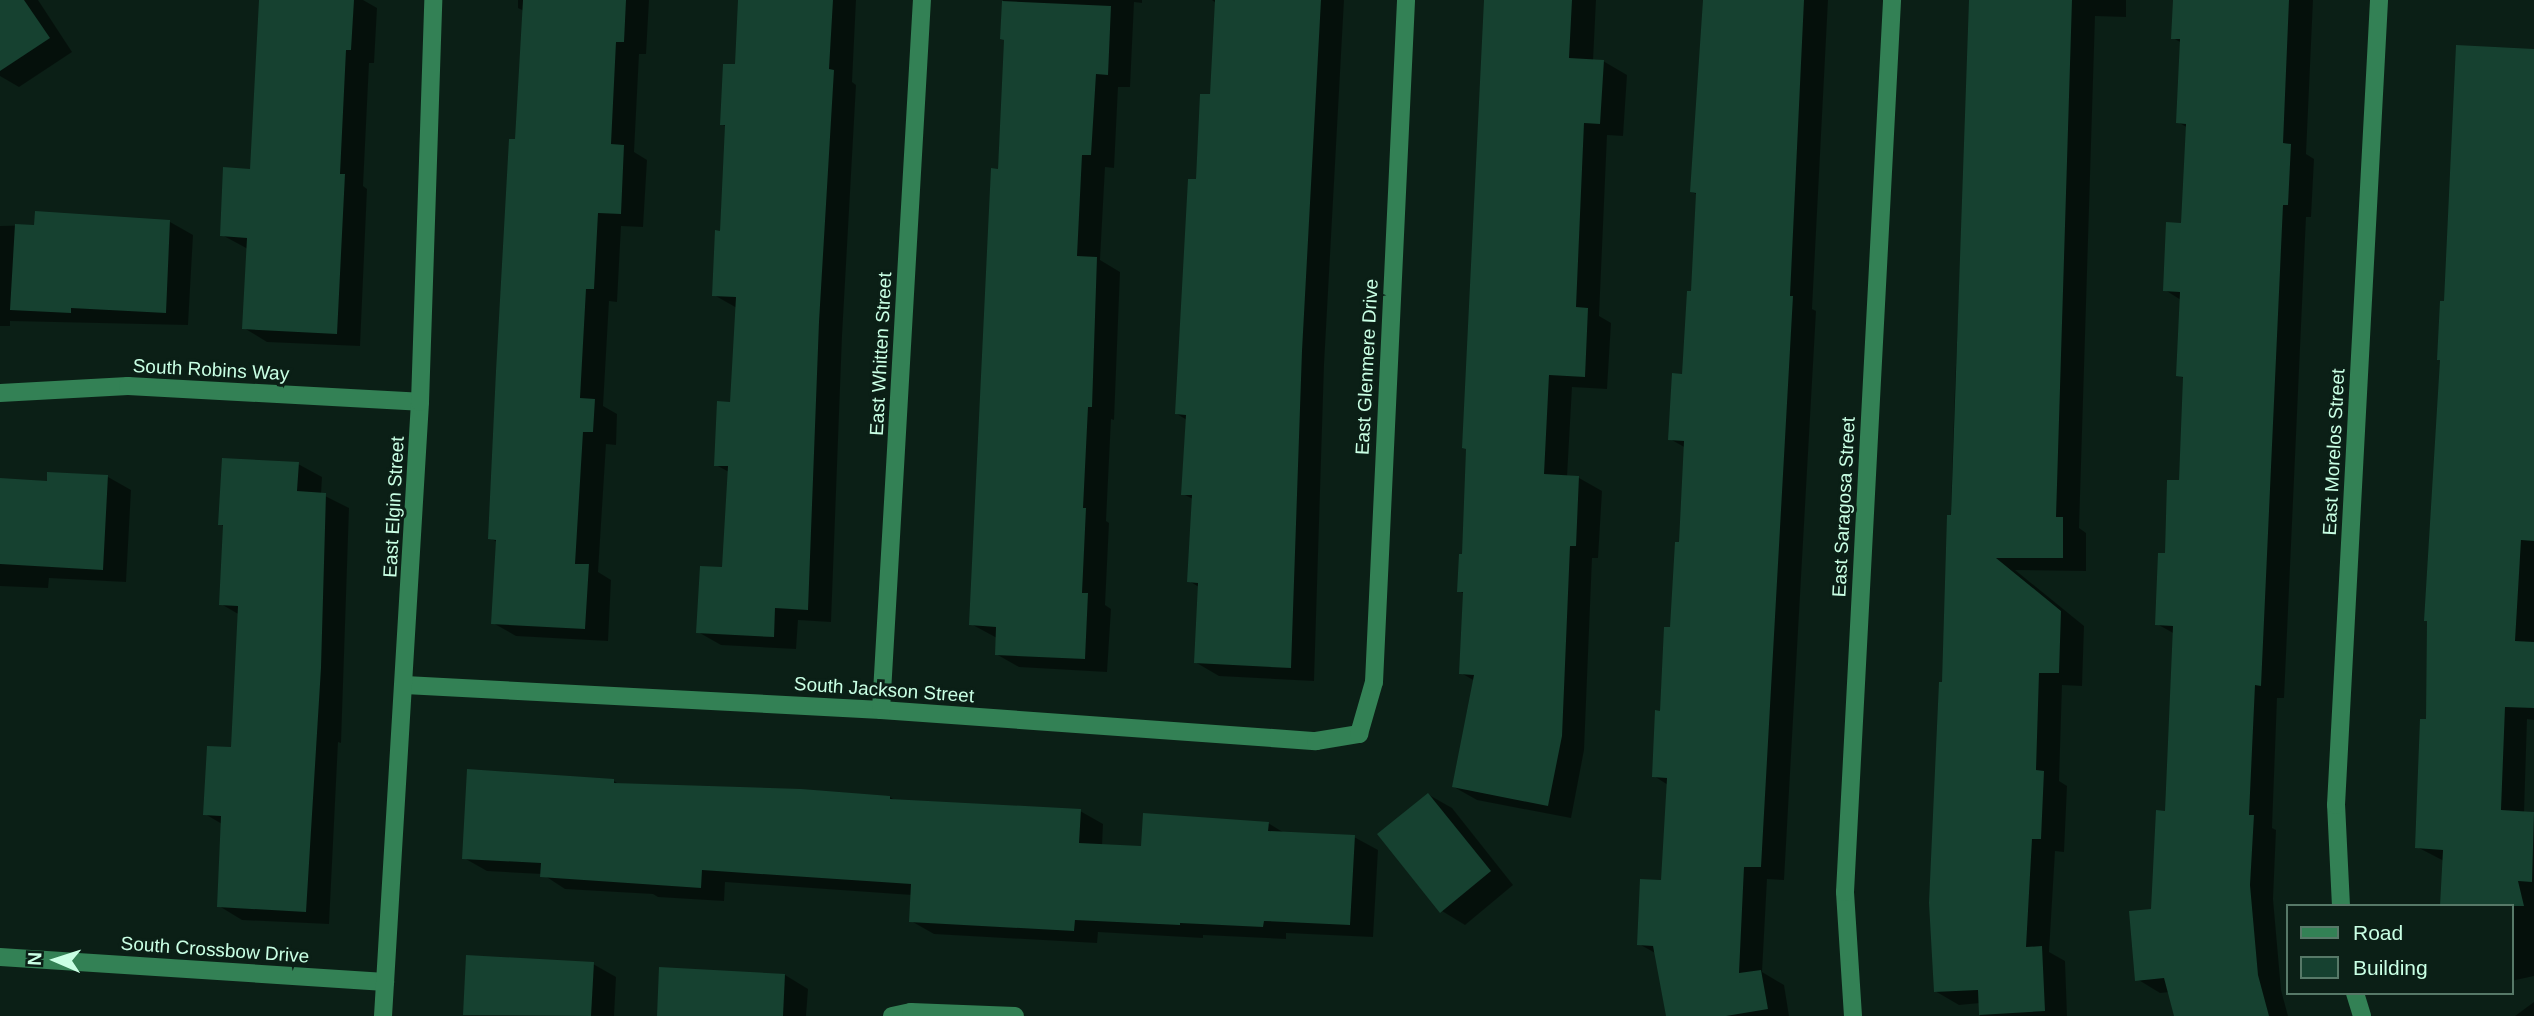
<!DOCTYPE html>
<html>
<head>
<meta charset="utf-8">
<style>
  body { margin:0 }
  #map { position:relative; width:2534px; height:1016px; overflow:hidden; background:#0b1f16; font-family:Arial,sans-serif }
  div>[style] { position:absolute }
  [style*='--x'] { left:calc(var(--x)*1px); top:calc(var(--y)*1px); width:calc(var(--w)*1px); rotate:calc(var(--a)*1deg) }
  .shadow>* { inset:0; background:#0007 }
  .building>* { inset:0; background:#164130 }
  .minor>* { height:18px; margin:-9px; padding:0 9px; transform-origin:9px; border-radius:9px; background:#338155 }
  span { translate:-50% -50%; white-space:nowrap; text-align:center; line-height:1.15; -webkit-text-stroke:6px #0b1f16; paint-order:stroke }
  .street-label { font-size:19px; color:#c9ffe4 }
  .legend { position:absolute; left:2286px; top:904px; width:228px; height:91px; box-sizing:border-box; background:#0b1f16; border:2px solid #577968; margin:0; padding:9px 12px; list-style:none; font-size:21px; color:#c9ffe4 }
  .legend li { display:flex; align-items:center; gap:14px; height:35px }
  .legend b { width:35px; border:2px solid #577968 }
  .north { position:absolute; left:21px; top:925px; width:70px; height:70px; -webkit-text-stroke:5px #0b1f16; paint-order:stroke; rotate:273deg; font-size:19px; font-weight:700; line-height:28px; text-align:center; color:#c9ffe4 }
  .north::after { content:''; display:block; margin:auto; width:24px; height:32px; background:#c9ffe4; clip-path:polygon(50% 0,100% 100%,50% 72%,0 100%) }
</style>
</head>
<body>
<div id="map">
  <div class="shadow">
    <i style="clip-path:polygon(0 0,38px 0,72px 52px,19px 87px,0 76px)"></i>
    <i style="clip-path:polygon(261px 0,363px 0,377px 8px,374px 63px,369px 63px,363px 186px,367px 189px,360px 346px,267px 342px,244px 328px,248px 249px,222px 235px,252px 171px)"></i>
    <i style="clip-path:polygon(518px 0,649px 0,646px 54px,639px 54px,634px 152px,647px 160px,643px 227px,621px 226px,617px 302px,609px 301px,603px 406px,617px 414px,616px 445px,606px 444px,598px 572px,611px 580px,608px 641px,516px 636px,493px 623px,497px 542px,490px 538px,517px 141px,524px 11px,518px 8px)"></i>
    <i style="clip-path:polygon(740px 0,856px 0,852px 82px,856px 85px,842px 336px,831px 622px,798px 620px,796px 649px,721px 645px,698px 632px,724px 569px,729px 472px,716px 465px,732px 404px,737px 308px,714px 295px,721px 232px,727px 127px,721px 124px,737px 66px)"></i>
    <i style="clip-path:polygon(1003px 0,1142px 0,1142px 3px,1134px 2px,1130px 87px,1118px 87px,1114px 168px,1105px 167px,1100px 260px,1120px 272px,1114px 420px,1111px 419px,1106px 521px,1109px 523px,1105px 605px,1111px 609px,1107px 672px,1019px 667px,996px 654px,997px 638px,971px 624px,1006px 41px,1001px 38px)"></i>
    <i style="clip-path:polygon(1212px 0,1344px 0,1324px 365px,1314px 681px,1219px 676px,1195px 662px,1199px 587px,1189px 581px,1193px 499px,1183px 494px,1187px 420px,1177px 414px,1198px 181px,1211px 96px,1216px 3px)"></i>
    <i style="clip-path:polygon(1487px 0,1596px 0,1593px 61px,1603px 61px,1627px 75px,1623px 136px,1607px 135px,1599px 316px,1611px 323px,1607px 389px,1572px 387px,1567px 477px,1579px 478px,1602px 491px,1598px 558px,1592px 558px,1584px 750px,1571px 818px,1477px 800px,1454px 787px,1475px 681px,1461px 673px,1465px 594px,1459px 591px,1464px 556px)"></i>
    <i style="clip-path:polygon(1704px 0,1828px 0,1812px 309px,1816px 311px,1784px 880px,1767px 879px,1762px 972px,1784px 985px,1789px 1016px,1667px 1016px,1657px 954px,1639px 944px,1663px 882px,1668px 785px,1654px 776px,1681px 544px,1686px 448px,1670px 439px,1684px 376px,1692px 293px,1698px 195px,1692px 192px)"></i>
    <i style="clip-path:polygon(1972px 0,2126px 0,2126px 17px,2095px 16px,2079px 528px,2086px 533px,2086px 571px,2015px 570px,2084px 626px,2082px 686px,2062px 685px,2059px 781px,2067px 786px,2064px 852px,2055px 851px,2049px 952px,2065px 961px,2067px 1016px,1980px 1016px,1980px 1003px,1959px 1005px,1935px 991px,1955px 388px)"></i>
    <i style="clip-path:polygon(2175px 0,2313px 0,2306px 154px,2314px 159px,2311px 217px,2306px 217px,2284px 698px,2277px 698px,2272px 828px,2276px 830px,2273px 899px,2281px 990px,2288px 1016px,2176px 1016px,2170px 992px,2160px 993px,2137px 979px,2153px 911px,2166px 812px,2175px 634px,2157px 624px,2180px 482px,2185px 379px,2178px 375px,2181px 300px,2165px 290px,2183px 225px,2188px 128px,2178px 122px,2182px 43px,2173px 38px)"></i>
    <i style="clip-path:polygon(2534px 50px,2534px 720px,2527px 719px,2524px 813px,2534px 813px,2534px 976px,2511px 981px,2511px 906px,2444px 861px,2417px 847px,2428px 721px,2446px 303px)"></i>
    <i style="clip-path:polygon(170px 222px,193px 235px,188px 325px,10px 321px,10px 326px,0 326px,0 226px)"></i>
    <i style="clip-path:polygon(298px 464px,322px 477px,321px 494px,349px 508px,341px 743px,338px 742px,329px 924px,242px 920px,219px 906px,222px 824px,205px 814px,233px 749px,240px 615px,221px 604px,225px 527px,220px 524px)"></i>
    <i style="clip-path:polygon(108px 477px,131px 490px,126px 582px,49px 578px,48px 588px,0 586px,0 481px,48px 483px)"></i>
    <i style="clip-path:polygon(614px 781px,620px 785px,890px 797px,896px 801px,1080px 811px,1103px 824px,1102px 846px,1143px 848px,1268px 823px,1286px 834px,1354px 837px,1378px 850px,1373px 937px,1286px 933px,1286px 939px,1203px 935px,1203px 938px,1098px 932px,1097px 943px,934px 934px,911px 921px,912px 895px,725px 882px,724px 901px,658px 897px,653px 894px,565px 889px,542px 874px,487px 871px,464px 858px)"></i>
    <i style="clip-path:polygon(1429px 795px,1452px 808px,1513px 885px,1465px 925px,1442px 911px)"></i>
    <i style="clip-path:polygon(593px 964px,616px 977px,614px 1016px,465px 1014px)"></i>
    <i style="clip-path:polygon(785px 975px,808px 989px,806px 1016px,658px 1016px)"></i>
    <i style="clip-path:polygon(2534px 1002px,2534px 1016px,2515px 1016px)"></i>
  </div>
  <div class="building">
    <i style="clip-path:polygon(0 0,24px 0,50px 38px,0 71px)"></i>
    <i style="clip-path:polygon(259px 0,354px 0,351px 50px,346px 50px,340px 174px,345px 174px,337px 334px,242px 329px,247px 238px,220px 236px,223px 167px,250px 169px)"></i>
    <i style="clip-path:polygon(523px 0,626px 0,624px 42px,616px 42px,611px 144px,624px 145px,621px 214px,598px 213px,594px 289px,586px 289px,580px 398px,595px 399px,593px 432px,583px 432px,575px 564px,589px 564px,585px 629px,491px 624px,496px 540px,488px 539px,496px 371px,509px 139px,515px 139px)"></i>
    <i style="clip-path:polygon(738px 0,833px 0,829px 69px,834px 70px,819px 322px,808px 610px,775px 608px,774px 637px,696px 633px,700px 566px,722px 567px,728px 466px,714px 466px,717px 401px,730px 402px,736px 297px,712px 296px,715px 230px,720px 231px,725px 125px,720px 125px,723px 64px,735px 64px)"></i>
    <i style="clip-path:polygon(1215px 0,1321px 0,1302px 351px,1291px 668px,1194px 663px,1198px 583px,1187px 582px,1192px 495px,1181px 495px,1186px 415px,1175px 414px,1188px 179px,1196px 179px,1200px 94px,1210px 94px)"></i>
    <i style="clip-path:polygon(1484px 0,1572px 0,1569px 58px,1604px 60px,1600px 124px,1584px 123px,1576px 307px,1588px 308px,1585px 377px,1549px 375px,1544px 474px,1579px 476px,1576px 546px,1570px 546px,1562px 736px,1548px 806px,1452px 787px,1474px 675px,1459px 674px,1463px 592px,1457px 592px,1459px 554px,1462px 554px,1466px 449px,1462px 448px)"></i>
    <i style="clip-path:polygon(1703px 0,1804px 0,1790px 296px,1793px 296px,1761px 867px,1744px 867px,1739px 973px,1761px 970px,1768px 1009px,1726px 1016px,1666px 1016px,1653px 946px,1637px 945px,1640px 879px,1661px 880px,1667px 778px,1652px 777px,1655px 710px,1660px 711px,1664px 627px,1670px 627px,1675px 542px,1679px 542px,1684px 441px,1668px 440px,1672px 373px,1682px 374px,1687px 291px,1691px 291px,1696px 193px,1690px 192px)"></i>
    <i style="clip-path:polygon(1969px 0,2072px 0,2056px 517px,2063px 517px,2063px 558px,1996px 558px,2061px 611px,2059px 673px,2039px 673px,2036px 770px,2044px 771px,2041px 839px,2032px 839px,2026px 947px,2042px 946px,2045px 1011px,1979px 1015px,1978px 990px,1934px 992px,1929px 903px,1939px 682px,1942px 682px,1947px 515px,1951px 515px)"></i>
    <i style="clip-path:polygon(2173px 0,2289px 0,2283px 143px,2291px 144px,2288px 205px,2283px 205px,2261px 686px,2255px 685px,2249px 815px,2254px 815px,2250px 885px,2258px 975px,2269px 1016px,2174px 1016px,2164px 978px,2135px 981px,2129px 911px,2151px 909px,2156px 810px,2165px 811px,2173px 626px,2155px 625px,2158px 553px,2165px 553px,2167px 480px,2179px 480px,2183px 377px,2176px 376px,2180px 292px,2163px 291px,2166px 222px,2181px 223px,2186px 124px,2176px 123px,2180px 39px,2171px 39px)"></i>
    <i style="clip-path:polygon(1002px 1px,1111px 6px,1108px 75px,1096px 74px,1091px 155px,1082px 155px,1077px 256px,1097px 257px,1092px 407px,1088px 407px,1083px 508px,1086px 508px,1082px 593px,1088px 593px,1085px 659px,995px 655px,996px 627px,969px 625px,991px 168px,998px 169px,1004px 40px,1000px 39px)"></i>
    <i style="clip-path:polygon(2456px 45px,2534px 49px,2534px 541px,2521px 540px,2515px 641px,2534px 642px,2534px 708px,2505px 707px,2501px 810px,2534px 812px,2532px 882px,2518px 881px,2524px 906px,2440px 906px,2443px 850px,2415px 848px,2420px 719px,2426px 719px,2427px 621px,2424px 621px,2440px 360px,2437px 360px,2440px 301px,2444px 301px)"></i>
    <i style="clip-path:polygon(35px 211px,170px 220px,166px 313px,71px 308px,71px 313px,10px 310px,15px 224px,34px 225px)"></i>
    <i style="clip-path:polygon(222px 458px,299px 462px,297px 491px,326px 493px,321px 668px,306px 912px,217px 907px,221px 816px,203px 815px,207px 746px,231px 747px,238px 606px,219px 605px,223px 525px,218px 525px)"></i>
    <i style="clip-path:polygon(47px 472px,108px 475px,103px 570px,0 564px,0 478px,47px 481px)"></i>
    <i style="clip-path:polygon(467px 769px,614px 779px,614px 783px,801px 789px,890px 796px,890px 799px,1081px 809px,1079px 843px,1141px 846px,1143px 813px,1269px 822px,1268px 831px,1355px 835px,1350px 925px,1264px 921px,1263px 927px,1180px 923px,1180px 925px,1075px 920px,1074px 931px,909px 922px,911px 884px,702px 870px,701px 888px,540px 877px,541px 863px,462px 859px)"></i>
    <i style="clip-path:polygon(1428px 793px,1491px 871px,1440px 913px,1377px 834px)"></i>
    <i style="clip-path:polygon(466px 955px,594px 962px,591px 1016px,463px 1015px)"></i>
    <i style="clip-path:polygon(659px 967px,785px 974px,783px 1016px,657px 1016px)"></i>
  </div>
  <div class="minor">
    <i style="--x:0;--y:393;--w:128;--a:-3.1"></i>
    <i style="--x:128;--y:386;--w:292;--a:3.1"></i>
    <i style="--x:405;--y:685;--w:477;--a:3"></i>
    <i style="--x:881;--y:710;--w:436;--a:4.1"></i>
    <i style="--x:1316;--y:741;--w:44;--a:-9.2"></i>
    <i style="--x:1359;--y:734;--w:54;--a:-73.9"></i>
    <i style="--x:1374;--y:682;--w:683;--a:-87.31"></i>
    <i style="--x:881;--y:710;--w:711;--a:-86.7"></i>
    <i style="--x:2341;--y:906;--w:101;--a:-92.8"></i>
    <i style="--x:2336;--y:805;--w:806;--a:-86.94"></i>
    <i style="--x:0;--y:957;--w:386;--a:3.7"></i>
    <i style="--x:2355;--y:993;--w:24;--a:73"></i>
    <i style="--x:383;--y:1016;--w:615;--a:-86.55"></i>
    <i style="--x:420;--y:402;--w:402;--a:-88.1"></i>
    <i style="--x:892;--y:1016;--w:19;--a:-12"></i>
    <i style="--x:911;--y:1012;--w:104;--a:2.2"></i>
    <i style="--x:1853;--y:1016;--w:124;--a:-93.7"></i>
    <i style="--x:1845;--y:892;--w:893;--a:-86.98"></i>
  </div>
  <div class="street-label">
    <span style="left:881px;top:354px;rotate:-87deg">East Whitten Street</span>
    <span style="left:1367px;top:367px;rotate:-87deg">East Glenmere Drive</span>
    <span style="left:211px;top:370px;rotate:3deg">South Robins Way</span>
    <span style="left:2334px;top:452px;rotate:-87deg">East Morelos Street</span>
    <span style="left:394px;top:507px;rotate:-87deg">East Elgin Street</span>
    <span style="left:1844px;top:507px;rotate:-87deg">East Saragosa Street</span>
    <span style="left:884px;top:690px;rotate:4deg">South Jackson Street</span>
    <span style="left:215px;top:950px;rotate:4deg">South Crossbow Drive</span>
  </div>
  <ul class="legend">
  <li><b style="height:9px;background:#338155"></b>Road</li>
  <li><b style="height:19px;background:#164130"></b>Building</li>
  </ul>
  <div class="north">N</div>
</div>
</body>
</html>
